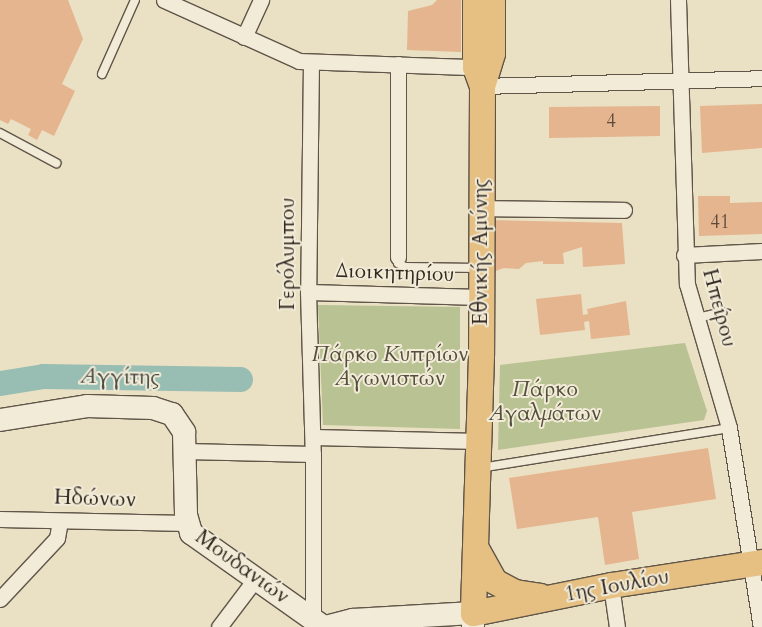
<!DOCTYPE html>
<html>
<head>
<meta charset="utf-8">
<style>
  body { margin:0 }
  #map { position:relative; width:762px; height:627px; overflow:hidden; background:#eae0c3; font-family:Cardo,serif }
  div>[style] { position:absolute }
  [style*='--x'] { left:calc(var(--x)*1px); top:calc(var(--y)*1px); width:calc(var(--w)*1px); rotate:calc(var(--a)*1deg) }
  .green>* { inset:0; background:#b8c292 }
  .river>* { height:25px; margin:-12.5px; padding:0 12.5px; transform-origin:12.5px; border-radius:12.5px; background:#98bdb2 }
  .building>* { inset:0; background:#e4b58f }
  .roads { filter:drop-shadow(1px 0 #605548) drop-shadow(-1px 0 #605548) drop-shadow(0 1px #605548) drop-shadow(0 -1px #605548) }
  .lane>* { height:8px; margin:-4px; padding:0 4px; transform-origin:4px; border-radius:4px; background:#f1ebd8 }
  .street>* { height:15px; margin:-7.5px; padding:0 7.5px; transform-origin:7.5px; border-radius:7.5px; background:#f1ebd8 }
  .secondary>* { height:22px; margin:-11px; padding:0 11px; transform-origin:11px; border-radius:11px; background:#f1ebd8 }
  .primary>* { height:25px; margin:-12.5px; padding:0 12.5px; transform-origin:12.5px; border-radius:12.5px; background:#e5c082 }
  span { translate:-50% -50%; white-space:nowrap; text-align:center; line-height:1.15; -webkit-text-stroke:4px #f1ebd8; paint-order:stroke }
  .number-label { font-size:19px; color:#5e4a3b }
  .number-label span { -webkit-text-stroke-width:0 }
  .street-label { font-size:21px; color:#32271f }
  .park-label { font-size:21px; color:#544e3c; font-style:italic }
  .water-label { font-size:22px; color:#4c4c44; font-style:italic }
</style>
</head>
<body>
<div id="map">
  <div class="green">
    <i style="clip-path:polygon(318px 305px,460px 307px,460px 429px,323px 425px)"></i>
    <i style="clip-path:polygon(685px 343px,707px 411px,704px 420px,498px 450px,500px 365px)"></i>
  </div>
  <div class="river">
    <i style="--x:0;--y:383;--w:44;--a:-9.2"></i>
    <i style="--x:43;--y:376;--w:197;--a:0.9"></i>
  </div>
  <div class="building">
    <i style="clip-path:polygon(0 0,68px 0,83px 39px,62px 84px,75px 91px,54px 136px,42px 130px,37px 140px,28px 135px,31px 129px,11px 119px,8px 124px,0 120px)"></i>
    <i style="clip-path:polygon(437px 0,461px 0,461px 52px,407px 50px,408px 11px,432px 5px)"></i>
    <i style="clip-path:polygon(762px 104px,762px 148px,702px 153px,700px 106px)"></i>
    <i style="clip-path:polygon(660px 106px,660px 136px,549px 138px,549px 107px)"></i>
    <i style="clip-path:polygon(698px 196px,730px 196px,730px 203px,762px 202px,762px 234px,699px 236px)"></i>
    <i style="clip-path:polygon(488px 220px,622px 223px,625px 264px,583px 267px,582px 247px,563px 253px,564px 264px,543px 264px,543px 261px,526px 263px,519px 269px,504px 268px,487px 274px)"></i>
    <i style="clip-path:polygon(581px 294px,583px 315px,588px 314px,587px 309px,626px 301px,630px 335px,591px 339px,589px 321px,584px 322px,585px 330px,540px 335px,536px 299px)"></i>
    <i style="clip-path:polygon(708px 448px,716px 499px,632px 512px,639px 559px,605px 565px,598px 517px,517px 529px,509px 478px)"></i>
  </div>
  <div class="roads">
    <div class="lane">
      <i style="--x:102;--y:74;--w:81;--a:-66"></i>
      <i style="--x:0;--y:133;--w:64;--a:28.2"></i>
      <i style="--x:398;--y:257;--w:6;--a:90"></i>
      <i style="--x:398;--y:263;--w:8;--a:30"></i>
      <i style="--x:405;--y:267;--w:74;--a:0.8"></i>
      <i style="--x:697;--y:318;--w:26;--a:-13"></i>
      <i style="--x:480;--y:468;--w:252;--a:-9.1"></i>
    </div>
    <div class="street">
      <i style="--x:164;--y:0;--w:148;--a:24.3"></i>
      <i style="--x:299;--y:61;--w:176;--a:2"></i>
      <i style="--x:678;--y:0;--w:284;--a:88.2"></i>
      <i style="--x:687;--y:284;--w:150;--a:73.7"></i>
      <i style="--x:729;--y:428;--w:202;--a:80.9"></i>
      <i style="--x:244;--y:37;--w:41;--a:-65.3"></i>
      <i style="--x:311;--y:62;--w:230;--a:90.7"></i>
      <i style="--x:308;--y:292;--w:166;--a:88.3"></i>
      <i style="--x:313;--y:458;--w:161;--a:90"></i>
      <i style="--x:398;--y:64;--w:193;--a:90"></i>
      <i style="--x:482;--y:86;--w:280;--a:-1.6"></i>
      <i style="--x:481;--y:208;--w:143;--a:0.8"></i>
      <i style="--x:684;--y:255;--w:78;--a:-2.9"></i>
      <i style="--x:308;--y:292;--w:173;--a:1.7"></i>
      <i style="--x:313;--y:437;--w:166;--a:1.4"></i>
      <i style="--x:185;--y:451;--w:128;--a:1.3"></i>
      <i style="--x:0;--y:519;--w:187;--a:1.2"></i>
      <i style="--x:611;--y:585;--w:42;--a:81.9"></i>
      <i style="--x:0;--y:599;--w:83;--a:-46.9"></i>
      <i style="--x:57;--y:538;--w:17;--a:-80"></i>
      <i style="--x:219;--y:627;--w:61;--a:-52.9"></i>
    </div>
    <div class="secondary">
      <i style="--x:0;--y:420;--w:88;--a:-9.1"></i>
      <i style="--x:87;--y:406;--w:66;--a:1.7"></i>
      <i style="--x:153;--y:408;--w:20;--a:18"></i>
      <i style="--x:172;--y:414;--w:22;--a:56"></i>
      <i style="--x:184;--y:432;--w:83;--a:88.6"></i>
      <i style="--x:186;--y:515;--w:19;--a:74"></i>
      <i style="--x:191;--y:533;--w:163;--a:35.3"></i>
      <i style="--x:326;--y:627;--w:28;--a:-15"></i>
      <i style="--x:353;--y:620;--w:120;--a:-3.3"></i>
      <i style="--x:473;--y:613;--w:14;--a:90"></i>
    </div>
    <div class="primary">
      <i style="--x:475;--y:0;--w:67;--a:90"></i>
      <i style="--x:475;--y:67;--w:20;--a:70"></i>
      <i style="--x:482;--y:86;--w:269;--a:90.2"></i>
      <i style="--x:481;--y:355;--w:258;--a:91.8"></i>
      <i style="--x:473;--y:613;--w:141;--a:-11.5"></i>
      <i style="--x:611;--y:585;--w:153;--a:-8.7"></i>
      <i style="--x:482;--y:86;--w:34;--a:-73"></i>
      <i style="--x:492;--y:53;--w:53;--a:-90"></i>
      <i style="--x:477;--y:550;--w:35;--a:61"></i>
      <i style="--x:494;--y:581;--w:24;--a:28"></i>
      <i style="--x:515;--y:592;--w:25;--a:9"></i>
    </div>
  </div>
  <div class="number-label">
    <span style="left:611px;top:122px">4</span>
    <span style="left:720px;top:223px">41</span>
  </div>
  <div class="street-label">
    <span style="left:481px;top:252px;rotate:-90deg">Εθνικής Αμύνης</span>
    <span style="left:288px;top:254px;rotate:-90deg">Γερόλυμπου</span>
    <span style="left:395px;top:273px;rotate:2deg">Διοικητηρίου</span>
    <span style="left:719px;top:308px;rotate:75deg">Ηπείρου</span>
    <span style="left:95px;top:499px;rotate:2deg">Ηδώνων</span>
    <span style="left:242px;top:567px;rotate:36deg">Μουδανιών</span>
    <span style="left:617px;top:586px;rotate:-10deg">1ης Ιουλίου</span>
  </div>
  <div class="park-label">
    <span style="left:390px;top:367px">Πάρκο Κυπρίων<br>Αγωνιστών</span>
    <span style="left:545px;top:402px">Πάρκο<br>Αγαλμάτων</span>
  </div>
  <div class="water-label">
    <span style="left:120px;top:377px;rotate:1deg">Αγγίτης</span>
  </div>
</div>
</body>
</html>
